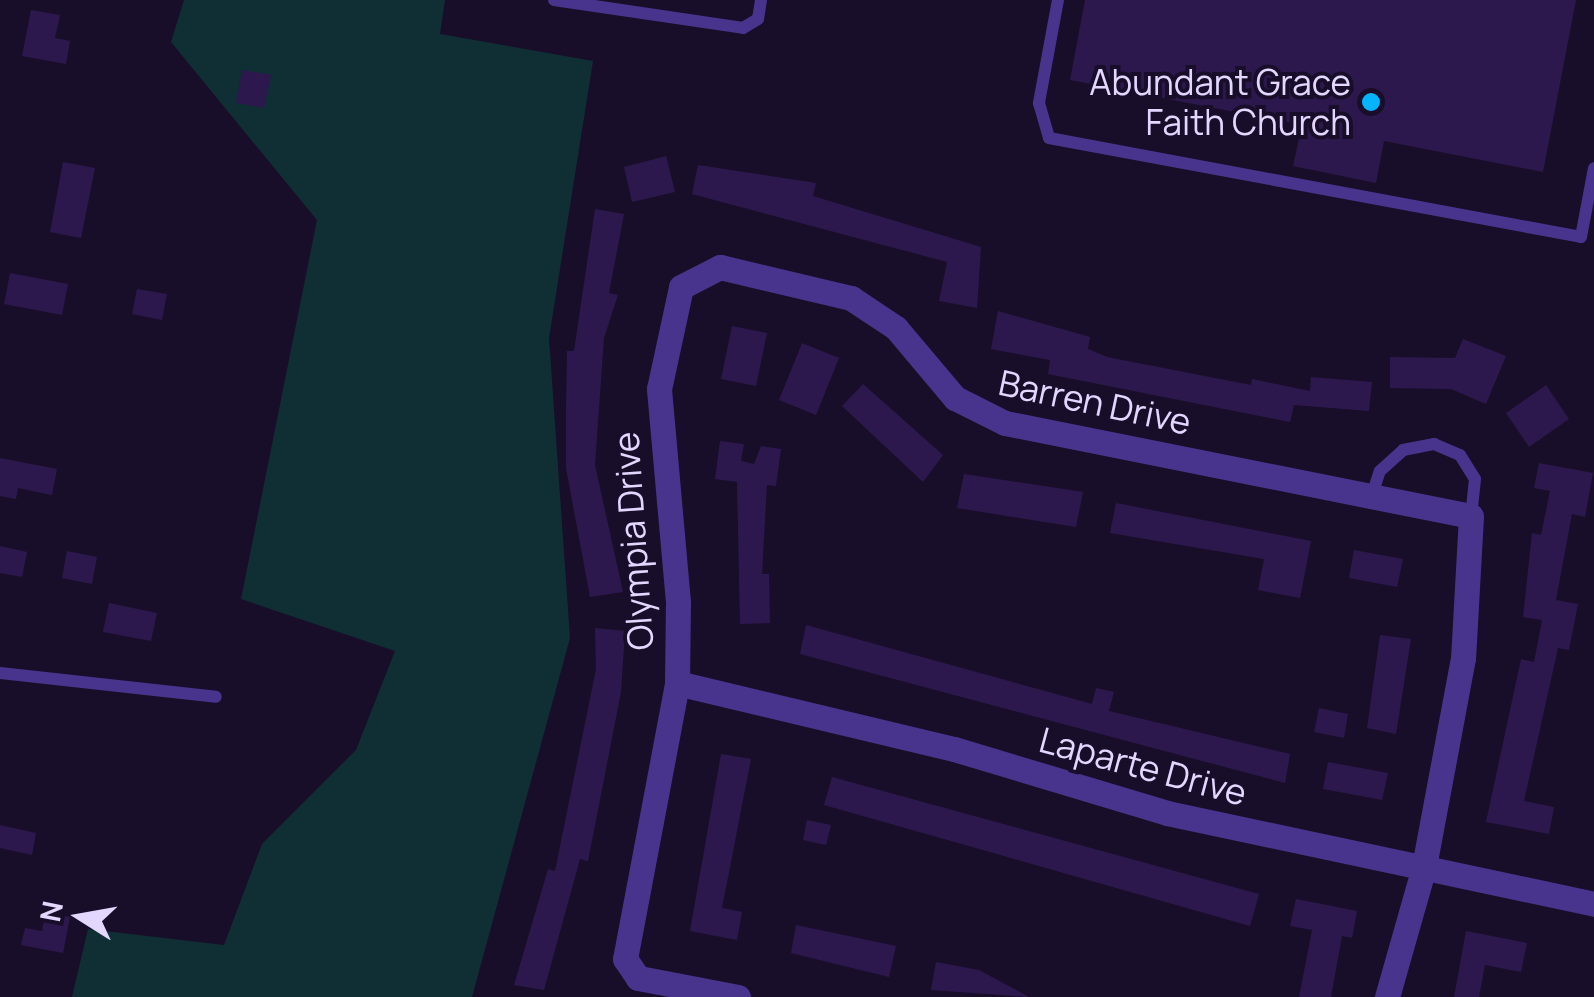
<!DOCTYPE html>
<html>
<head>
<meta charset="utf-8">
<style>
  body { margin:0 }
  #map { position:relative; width:1594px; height:997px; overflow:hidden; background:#180e2a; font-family:Manrope,sans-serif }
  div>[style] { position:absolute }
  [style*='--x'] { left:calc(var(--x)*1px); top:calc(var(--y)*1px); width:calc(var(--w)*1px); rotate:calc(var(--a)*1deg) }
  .green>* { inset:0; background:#102f35 }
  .building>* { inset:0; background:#2d184d }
  .service>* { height:12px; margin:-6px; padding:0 6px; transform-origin:6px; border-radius:6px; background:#49348d }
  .minor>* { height:25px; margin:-12.5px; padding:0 12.5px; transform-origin:12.5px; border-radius:12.5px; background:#49348d }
  .dots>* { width:28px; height:28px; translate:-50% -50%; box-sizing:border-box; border:5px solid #180e2a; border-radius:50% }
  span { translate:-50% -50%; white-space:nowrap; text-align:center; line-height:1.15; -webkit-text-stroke:8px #180e2a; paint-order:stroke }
  .poi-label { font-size:35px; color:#e3d7ff }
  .right { translate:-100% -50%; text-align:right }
  .street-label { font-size:35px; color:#e3d7ff }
  .north { position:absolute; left:30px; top:867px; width:100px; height:100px; -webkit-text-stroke:8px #180e2a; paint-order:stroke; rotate:281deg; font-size:28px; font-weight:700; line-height:40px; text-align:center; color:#e3d7ff }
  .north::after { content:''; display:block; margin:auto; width:35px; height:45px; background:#e3d7ff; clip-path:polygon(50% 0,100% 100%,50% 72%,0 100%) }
</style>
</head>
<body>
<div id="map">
  <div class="green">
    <i style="clip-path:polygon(184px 0,445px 0,440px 34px,593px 61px,549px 338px,570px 638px,472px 997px,72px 997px,88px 929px,224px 945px,262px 844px,356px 750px,395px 651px,241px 599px,317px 220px,171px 42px)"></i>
  </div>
  <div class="building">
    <i style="clip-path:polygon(1085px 0,1576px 0,1543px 172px,1384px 141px,1376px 183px,1293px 166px,1302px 125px,1070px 80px)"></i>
    <i style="clip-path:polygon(31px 10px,60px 15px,55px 38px,70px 41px,66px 64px,22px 56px)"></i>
    <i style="clip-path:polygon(242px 70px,271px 75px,264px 108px,236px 103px)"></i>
    <i style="clip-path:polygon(666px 156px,675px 192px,632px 202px,624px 167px)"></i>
    <i style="clip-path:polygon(63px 162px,95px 168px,81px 238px,50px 232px)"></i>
    <i style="clip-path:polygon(698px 165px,816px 183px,813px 196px,981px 247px,977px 308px,939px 301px,947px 262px,692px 194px)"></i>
    <i style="clip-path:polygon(595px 209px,624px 214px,609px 293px,618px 295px,604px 338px,595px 465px,623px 592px,590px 597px,566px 468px,566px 409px,567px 351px,574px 351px)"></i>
    <i style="clip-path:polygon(10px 273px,68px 284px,62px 315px,4px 304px)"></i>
    <i style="clip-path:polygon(137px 289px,167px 294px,162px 320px,132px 314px)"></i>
    <i style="clip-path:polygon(998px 311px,1090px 337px,1088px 349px,1107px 357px,1251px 385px,1252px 379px,1310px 391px,1311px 377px,1372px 382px,1369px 411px,1294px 405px,1290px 422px,1048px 374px,1050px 360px,991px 349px)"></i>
    <i style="clip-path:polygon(732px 326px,767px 333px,756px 386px,721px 379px)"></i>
    <i style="clip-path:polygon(1463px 339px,1506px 356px,1486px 404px,1451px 389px,1390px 388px,1390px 357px,1455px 358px)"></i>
    <i style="clip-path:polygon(802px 343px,839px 358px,816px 415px,779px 400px)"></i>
    <i style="clip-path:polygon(863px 384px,943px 455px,923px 482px,842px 406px)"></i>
    <i style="clip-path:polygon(1546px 385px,1569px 419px,1529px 447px,1506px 413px)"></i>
    <i style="clip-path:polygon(720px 441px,744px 444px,741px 461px,754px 464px,761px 446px,781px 449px,776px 486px,767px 485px,762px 574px,769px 574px,770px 623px,740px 624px,737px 482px,715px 479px)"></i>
    <i style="clip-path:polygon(0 458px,57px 469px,52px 495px,18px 488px,16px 499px,0 496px)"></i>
    <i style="clip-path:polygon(1539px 463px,1593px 473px,1585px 517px,1572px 514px,1556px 600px,1578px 604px,1569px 650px,1558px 648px,1524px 801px,1554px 807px,1549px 834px,1486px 822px,1521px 659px,1534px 662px,1542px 620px,1523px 617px,1532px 533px,1541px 535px,1550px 491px,1534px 488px)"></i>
    <i style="clip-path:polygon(964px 474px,1083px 492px,1076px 527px,957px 508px)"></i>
    <i style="clip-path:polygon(1116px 503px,1311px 541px,1300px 598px,1258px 590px,1264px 559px,1110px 533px)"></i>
    <i style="clip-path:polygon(0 546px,27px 552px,22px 577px,0 573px)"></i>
    <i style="clip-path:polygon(1354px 550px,1403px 559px,1397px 587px,1349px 578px)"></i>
    <i style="clip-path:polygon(67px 551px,97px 557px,92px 584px,62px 578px)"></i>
    <i style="clip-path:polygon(109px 603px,157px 613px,151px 641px,103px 632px)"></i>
    <i style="clip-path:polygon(806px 625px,1092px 704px,1096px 688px,1114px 692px,1109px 711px,1290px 754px,1285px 783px,800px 654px)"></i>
    <i style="clip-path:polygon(595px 628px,625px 631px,621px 692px,588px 861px,580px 859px,544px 990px,514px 985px,548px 869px,555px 871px,596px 669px)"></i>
    <i style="clip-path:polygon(1380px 635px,1411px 639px,1396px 734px,1367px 728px)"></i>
    <i style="clip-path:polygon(1319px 708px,1348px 714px,1344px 738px,1314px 732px)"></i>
    <i style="clip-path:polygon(721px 754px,751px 759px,722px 908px,742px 912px,737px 940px,690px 931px)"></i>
    <i style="clip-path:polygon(1328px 762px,1388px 773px,1382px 800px,1323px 789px)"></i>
    <i style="clip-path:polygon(832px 777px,1259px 894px,1250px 926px,824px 805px)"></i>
    <i style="clip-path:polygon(807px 820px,831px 825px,826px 845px,803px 840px)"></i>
    <i style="clip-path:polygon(0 825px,36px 833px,32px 855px,0 848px)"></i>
    <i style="clip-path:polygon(1296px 899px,1357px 911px,1352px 938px,1342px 936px,1331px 997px,1299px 997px,1312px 930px,1290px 926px)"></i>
    <i style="clip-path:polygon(45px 913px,70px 917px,63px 953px,21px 945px,25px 928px,42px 931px)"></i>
    <i style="clip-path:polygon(796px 925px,896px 946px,889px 977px,791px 953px)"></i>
    <i style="clip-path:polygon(1466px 931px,1527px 943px,1521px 972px,1485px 965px,1479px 997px,1454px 997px)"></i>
    <i style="clip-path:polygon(936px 962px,979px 970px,1029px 997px,931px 990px)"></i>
  </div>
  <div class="service">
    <i style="--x:554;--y:0;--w:191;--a:8.4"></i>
    <i style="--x:743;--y:28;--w:17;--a:-31"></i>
    <i style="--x:758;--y:19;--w:19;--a:-81"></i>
    <i style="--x:1058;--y:0;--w:105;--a:100.5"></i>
    <i style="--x:1039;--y:103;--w:36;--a:74"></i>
    <i style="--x:1049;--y:138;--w:541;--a:10.54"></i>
    <i style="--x:1581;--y:237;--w:70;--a:-79.3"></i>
    <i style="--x:1372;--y:495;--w:25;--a:-72"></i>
    <i style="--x:1380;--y:471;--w:31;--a:-42"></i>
    <i style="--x:1403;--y:450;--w:32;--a:-11"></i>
    <i style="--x:1434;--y:444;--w:28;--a:23"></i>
    <i style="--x:1460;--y:455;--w:28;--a:58"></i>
    <i style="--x:1475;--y:479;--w:37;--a:96"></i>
    <i style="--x:0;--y:673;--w:217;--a:6.3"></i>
  </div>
  <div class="minor">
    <i style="--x:677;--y:683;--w:285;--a:13.4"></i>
    <i style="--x:954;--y:749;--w:222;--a:16.7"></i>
    <i style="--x:1167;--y:813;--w:437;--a:12"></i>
    <i style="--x:738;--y:997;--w:102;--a:-169.2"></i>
    <i style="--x:638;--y:978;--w:23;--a:-124"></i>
    <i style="--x:625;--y:959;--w:281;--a:-79.3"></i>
    <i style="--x:677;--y:683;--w:81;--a:-89.3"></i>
    <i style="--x:678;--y:602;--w:214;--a:-95.1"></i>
    <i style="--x:659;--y:389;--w:104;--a:-77.8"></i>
    <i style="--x:681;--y:287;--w:44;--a:-27.1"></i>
    <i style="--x:720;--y:267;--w:135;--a:13.3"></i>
    <i style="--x:851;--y:298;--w:54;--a:33.7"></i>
    <i style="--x:896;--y:328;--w:92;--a:49.9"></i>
    <i style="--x:955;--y:398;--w:56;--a:26.6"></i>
    <i style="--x:1005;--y:423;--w:475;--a:11.3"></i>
    <i style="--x:1471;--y:516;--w:142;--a:93.2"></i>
    <i style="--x:1463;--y:658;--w:213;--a:100.6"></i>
    <i style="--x:1424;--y:867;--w:135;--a:105.9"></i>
  </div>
  <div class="dots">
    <i style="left:1371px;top:102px;background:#03b5ff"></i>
  </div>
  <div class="poi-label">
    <span class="right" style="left:1351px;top:102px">Abundant Grace<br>Faith Church</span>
  </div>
  <div class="street-label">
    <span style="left:1095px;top:402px;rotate:12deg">Barren Drive</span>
    <span style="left:633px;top:541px;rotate:-94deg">Olympia Drive</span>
    <span style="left:1143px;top:766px;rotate:15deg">Laparte Drive</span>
  </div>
  <div class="north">N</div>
</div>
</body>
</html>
